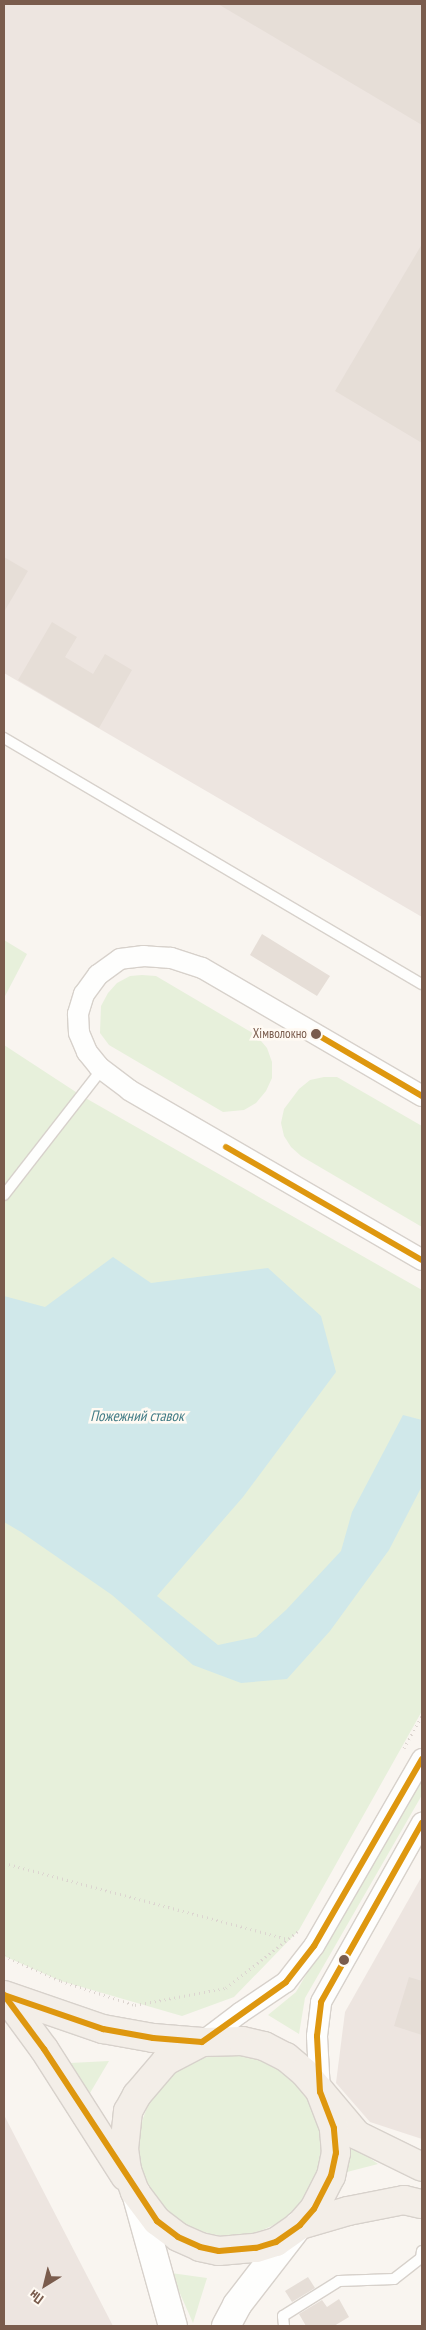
<!DOCTYPE html>
<html>
<head>
<meta charset="utf-8">
<style>
  body { margin:0 }
  #map { position:relative; width:426px; height:2330px; overflow:hidden; background:#f9f5f0; font-family:"PT Sans Narrow",sans-serif }
  div>[style] { position:absolute }
  [style*='--x'] { left:calc(var(--x)*1px); top:calc(var(--y)*1px); width:calc(var(--w)*1px); rotate:calc(var(--a)*1deg) }
  .industrial>* { inset:0; background:#ede5e0 }
  .green>* { inset:0; background:#e7f0db }
  .round { border-radius:50% }
  .water>* { inset:0; background:#d0e8ea }
  .building>* { inset:0; background:#e6ded7 }
  .path>* { height:3px; margin-top:-1.5px; transform-origin:0; background:repeating-linear-gradient(90deg,#dcd5d0 0 1px,transparent 0 5px) }
  .roads { filter:drop-shadow(1px 0 #d7d1cb) drop-shadow(-1px 0 #d7d1cb) drop-shadow(0 1px #d7d1cb) drop-shadow(0 -1px #d7d1cb) }
  .lane>* { height:10px; margin:-5px; padding:0 5px; transform-origin:5px; border-radius:5px; background:#fefefd }
  .street>* { height:20px; margin:-10px; padding:0 10px; transform-origin:10px; border-radius:10px; background:#fefefd }
  .secondary>* { height:28px; margin:-14px; padding:0 14px; transform-origin:14px; border-radius:14px; background:#fefefd }
  .primary>* { height:28px; margin:-14px; padding:0 14px; transform-origin:14px; border-radius:14px; background:#f3eee8 }
  .bus-1>* { height:6px; margin:-3px; padding:0 3px; transform-origin:3px; border-radius:3px; background:#de970f }
  .dots>* { width:14px; height:14px; translate:-50% -50%; box-sizing:border-box; border:2px solid #fffaf3; border-radius:50% }
  span { translate:-50% -50%; white-space:nowrap; text-align:center; line-height:1.15; -webkit-text-stroke:5px #fffaf3; paint-order:stroke }
  .bus-label { font-size:13px; color:#7a5c4d }
  .right { translate:-100% -50%; text-align:right }
  .water-label { font-size:15px; color:#437c86; font-style:italic }
  .frame { position:absolute; inset:0; border:5px solid #7a5c4d; pointer-events:none }
  .north { position:absolute; left:20px; top:2260px; width:50px; height:50px; -webkit-text-stroke:4px #fffaf3; paint-order:stroke; rotate:216deg; font-size:14px; font-weight:700; line-height:20px; text-align:center; color:#7a5c4d }
  .north::after { content:''; display:block; margin:auto; width:18px; height:22px; background:#7a5c4d; clip-path:polygon(50% 0,100% 100%,50% 72%,0 100%) }
</style>
</head>
<body>
<div id="map">
  <div class="industrial">
    <i style="clip-path:polygon(4px 4px,422px 4px,422px 917px,4px 673px)"></i>
    <i style="clip-path:polygon(422px 1876px,422px 2139px,370px 2122px,336px 2083px,345px 2012px)"></i>
    <i style="clip-path:polygon(4px 2115px,113px 2326px,4px 2326px)"></i>
  </div>
  <div class="green">
    <i style="clip-path:polygon(4px 940px,27px 954px,4px 998px)"></i>
    <i style="clip-path:polygon(142px 975px,156px 976px,256px 1035px,267px 1048px,272px 1062px,272px 1078px,266px 1091px,256px 1103px,244px 1110px,223px 1112px,109px 1045px,100px 1033px,101px 1006px,108px 993px,117px 983px,130px 976px)"></i>
    <i style="clip-path:polygon(4px 1045px,82px 1096px,422px 1290px,422px 1711px,299px 1930px,234px 1997px,182px 2016px,61px 1981px,4px 1956px)"></i>
    <i style="clip-path:polygon(324px 1077px,337px 1077px,422px 1126px,422px 1227px,301px 1156px,291px 1147px,284px 1136px,281px 1123px,284px 1109px,299px 1089px,310px 1080px)"></i>
    <i style="clip-path:polygon(422px 1775px,422px 1795px,305px 1998px,299px 2034px,268px 2015px,296px 1992px)"></i>
    <i class="round" style="left:139px;top:2054px;width:182px;height:182px"></i>
    <i style="clip-path:polygon(109px 2061px,87px 2098px,70px 2063px)"></i>
    <i style="clip-path:polygon(348px 2143px,378px 2164px,347px 2172px)"></i>
    <i style="clip-path:polygon(171px 2273px,207px 2278px,193px 2323px)"></i>
  </div>
  <div class="water">
    <i style="clip-path:polygon(113px 1257px,151px 1283px,268px 1268px,321px 1316px,336px 1372px,243px 1497px,157px 1596px,218px 1645px,256px 1637px,286px 1610px,341px 1551px,352px 1512px,403px 1415px,422px 1420px,422px 1486px,389px 1550px,330px 1631px,287px 1679px,241px 1683px,193px 1665px,112px 1595px,21px 1532px,4px 1522px,4px 1296px,45px 1307px)"></i>
  </div>
  <div class="building">
    <i style="clip-path:polygon(218px 4px,422px 4px,422px 125px)"></i>
    <i style="clip-path:polygon(422px 244px,422px 443px,335px 391px)"></i>
    <i style="clip-path:polygon(4px 557px,28px 571px,4px 612px)"></i>
    <i style="clip-path:polygon(52px 622px,77px 637px,65px 657px,93px 674px,105px 654px,132px 670px,99px 728px,18px 680px)"></i>
    <i style="clip-path:polygon(262px 934px,330px 976px,317px 996px,250px 955px)"></i>
    <i style="clip-path:polygon(409px 1977px,422px 1981px,422px 2035px,394px 2026px)"></i>
    <i style="clip-path:polygon(308px 2277px,315px 2288px,292px 2302px,285px 2291px)"></i>
    <i style="clip-path:polygon(339px 2299px,349px 2317px,334px 2326px,306px 2326px,299px 2314px,322px 2300px,327px 2307px)"></i>
  </div>
  <div class="path">
    <i style="--x:404;--y:1748;--w:37;--a:-61"></i>
    <i style="--x:4;--y:1863;--w:294;--a:15"></i>
    <i style="--x:4;--y:1956;--w:62;--a:23.7"></i>
    <i style="--x:61;--y:1981;--w:78;--a:18"></i>
    <i style="--x:135;--y:2005;--w:93;--a:-10.6"></i>
    <i style="--x:226;--y:1988;--w:92;--a:-38.4"></i>
  </div>
  <div class="roads">
    <div class="lane">
      <i style="--x:4;--y:738;--w:485;--a:30.5"></i>
      <i style="--x:4;--y:1195;--w:160;--a:-52.1"></i>
      <i style="--x:284;--y:2326;--w:10;--a:-96"></i>
      <i style="--x:283;--y:2316;--w:66;--a:-32"></i>
      <i style="--x:339;--y:2281;--w:55;--a:-2.1"></i>
      <i style="--x:394;--y:2279;--w:34;--a:-38"></i>
      <i style="--x:421;--y:2258;--w:7;--a:-82"></i>
    </div>
    <div class="street">
      <i style="--x:422;--y:1096;--w:255;--a:-149.8"></i>
      <i style="--x:202;--y:968;--w:33;--a:-162"></i>
      <i style="--x:171;--y:958;--w:27;--a:-176"></i>
      <i style="--x:144;--y:956;--w:24;--a:173"></i>
      <i style="--x:120;--y:959;--w:27;--a:144"></i>
      <i style="--x:98;--y:975;--w:24;--a:126"></i>
      <i style="--x:84;--y:994;--w:21;--a:107"></i>
      <i style="--x:78;--y:1014;--w:19;--a:87"></i>
      <i style="--x:79;--y:1033;--w:21;--a:67"></i>
      <i style="--x:87;--y:1052;--w:19;--a:51"></i>
      <i style="--x:99;--y:1067;--w:38;--a:37"></i>
      <i style="--x:129;--y:1090;--w:339;--a:30.1"></i>
      <i style="--x:202;--y:2042;--w:48;--a:-37.3"></i>
      <i style="--x:240;--y:2013;--w:55;--a:-34"></i>
      <i style="--x:286;--y:1982;--w:46;--a:-52.1"></i>
      <i style="--x:314;--y:1946;--w:216;--a:-60"></i>
      <i style="--x:320;--y:2092;--w:56;--a:-93.1"></i>
      <i style="--x:317;--y:2036;--w:34;--a:-83"></i>
      <i style="--x:321;--y:2002;--w:206;--a:-60.6"></i>
    </div>
    <div class="secondary">
      <i style="--x:136;--y:2193;--w:138;--a:74.5"></i>
      <i style="--x:226;--y:2326;--w:24;--a:-62"></i>
      <i style="--x:237;--y:2305;--w:100;--a:-52.3"></i>
    </div>
    <div class="primary">
      <i style="--x:4;--y:1995;--w:105;--a:19"></i>
      <i style="--x:103;--y:2029;--w:51;--a:10.2"></i>
      <i style="--x:153;--y:2038;--w:49;--a:4.7"></i>
      <i style="--x:202;--y:2042;--w:40;--a:-1.4"></i>
      <i style="--x:242;--y:2041;--w:23;--a:13"></i>
      <i style="--x:264;--y:2046;--w:25;--a:27"></i>
      <i style="--x:286;--y:2057;--w:23;--a:40"></i>
      <i style="--x:304;--y:2072;--w:82;--a:49.9"></i>
      <i style="--x:357;--y:2135;--w:72;--a:26.2"></i>
      <i style="--x:5;--y:1996;--w:66;--a:53.7"></i>
      <i style="--x:44;--y:2049;--w:151;--a:57.5"></i>
      <i style="--x:202;--y:2042;--w:41;--a:152.2"></i>
      <i style="--x:166;--y:2061;--w:45;--a:130.5"></i>
      <i style="--x:137;--y:2095;--w:18;--a:119"></i>
      <i style="--x:128;--y:2111;--w:38;--a:96"></i>
      <i style="--x:124;--y:2149;--w:21;--a:82"></i>
      <i style="--x:127;--y:2170;--w:23;--a:70"></i>
      <i style="--x:135;--y:2192;--w:36;--a:53"></i>
      <i style="--x:157;--y:2221;--w:26;--a:37"></i>
      <i style="--x:178;--y:2237;--w:24;--a:24"></i>
      <i style="--x:200;--y:2247;--w:19;--a:12"></i>
      <i style="--x:219;--y:2251;--w:37;--a:-5"></i>
      <i style="--x:256;--y:2248;--w:21;--a:-17"></i>
      <i style="--x:276;--y:2242;--w:29;--a:-35"></i>
      <i style="--x:300;--y:2225;--w:21;--a:-49"></i>
      <i style="--x:314;--y:2209;--w:37;--a:-63"></i>
      <i style="--x:331;--y:2176;--w:24;--a:-78"></i>
      <i style="--x:336;--y:2153;--w:25;--a:-95"></i>
      <i style="--x:334;--y:2128;--w:39;--a:-111"></i>
      <i style="--x:300;--y:2225;--w:50;--a:-16.3"></i>
      <i style="--x:348;--y:2211;--w:57;--a:-11.1"></i>
      <i style="--x:404;--y:2200;--w:18;--a:13"></i>
    </div>
  </div>
  <div class="bus-1">
    <i style="--x:316;--y:1034;--w:123;--a:30.3"></i>
    <i style="--x:226;--y:1147;--w:226;--a:30"></i>
    <i style="--x:4;--y:1995;--w:67;--a:53.5"></i>
    <i style="--x:44;--y:2049;--w:206;--a:56.7"></i>
    <i style="--x:157;--y:2221;--w:26;--a:37"></i>
    <i style="--x:178;--y:2237;--w:24;--a:24"></i>
    <i style="--x:200;--y:2247;--w:19;--a:12"></i>
    <i style="--x:219;--y:2251;--w:37;--a:-5"></i>
    <i style="--x:256;--y:2248;--w:21;--a:-17"></i>
    <i style="--x:276;--y:2242;--w:29;--a:-35"></i>
    <i style="--x:300;--y:2225;--w:21;--a:-49"></i>
    <i style="--x:314;--y:2209;--w:37;--a:-63"></i>
    <i style="--x:331;--y:2176;--w:24;--a:-78"></i>
    <i style="--x:336;--y:2153;--w:25;--a:-95"></i>
    <i style="--x:334;--y:2128;--w:39;--a:-111"></i>
    <i style="--x:320;--y:2092;--w:56;--a:-93.1"></i>
    <i style="--x:317;--y:2036;--w:34;--a:-83"></i>
    <i style="--x:321;--y:2002;--w:206;--a:-60.6"></i>
    <i style="--x:4;--y:1995;--w:105;--a:19"></i>
    <i style="--x:103;--y:2029;--w:51;--a:10.2"></i>
    <i style="--x:153;--y:2038;--w:49;--a:4.7"></i>
    <i style="--x:202;--y:2042;--w:103;--a:-35.5"></i>
    <i style="--x:286;--y:1982;--w:46;--a:-52.1"></i>
    <i style="--x:314;--y:1946;--w:216;--a:-60"></i>
  </div>
  <div class="dots">
    <i style="left:316px;top:1034px;background:#7a5c4d"></i>
    <i style="left:344px;top:1960px;background:#7a5c4d"></i>
  </div>
  <div class="bus-label">
    <span class="right" style="left:307px;top:1034px">Хімволокно</span>
  </div>
  <div class="water-label">
    <span style="left:137px;top:1416px">Пожежний ставок</span>
  </div>
  <div class="frame"></div>
  <div class="north">Пн</div>
</div>
</body>
</html>
